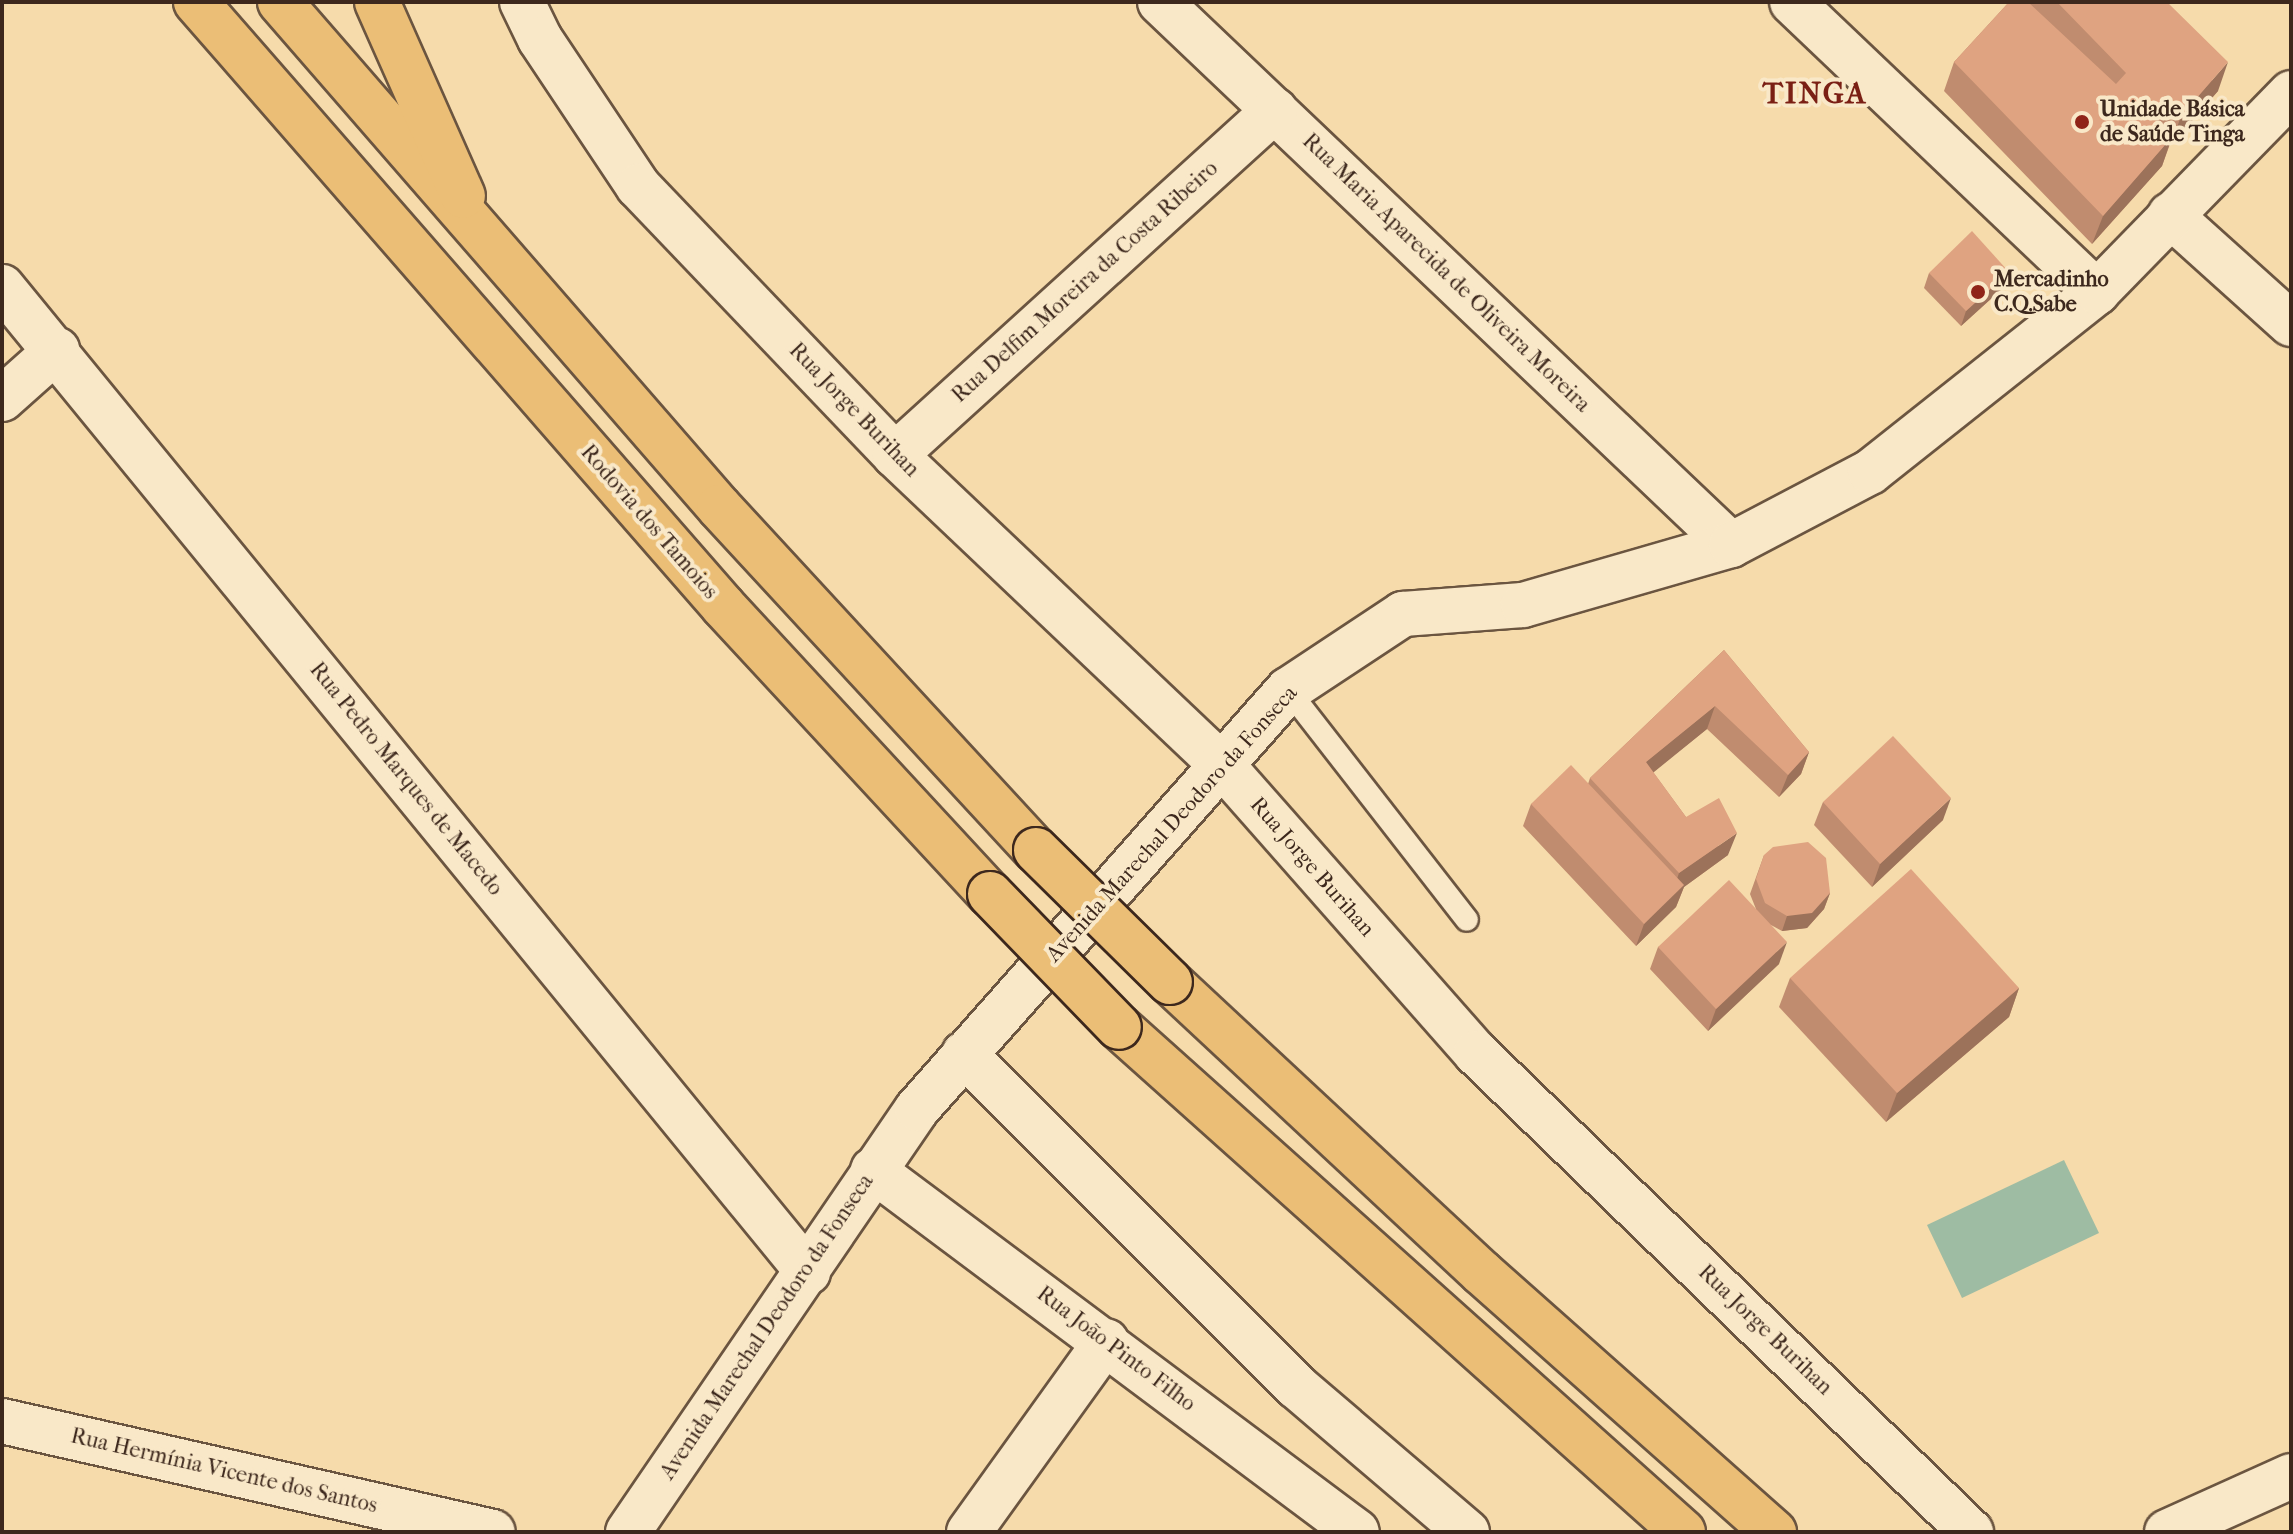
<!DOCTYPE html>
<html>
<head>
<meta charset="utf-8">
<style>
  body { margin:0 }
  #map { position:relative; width:2293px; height:1534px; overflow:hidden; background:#f6dbab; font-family:"IM FELL French Canon",serif }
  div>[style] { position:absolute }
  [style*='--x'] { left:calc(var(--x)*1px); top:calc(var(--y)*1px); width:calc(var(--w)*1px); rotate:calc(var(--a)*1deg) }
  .water>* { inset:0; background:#9ebca3 }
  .roads { filter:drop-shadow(2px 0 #6b5540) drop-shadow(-2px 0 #6b5540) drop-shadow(0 2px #6b5540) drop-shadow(0 -2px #6b5540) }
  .lane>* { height:22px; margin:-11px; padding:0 11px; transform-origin:11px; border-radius:11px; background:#f9e8c8 }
  .street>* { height:44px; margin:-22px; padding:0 22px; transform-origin:22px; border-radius:22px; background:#f9e8c8 }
  .highway>* { height:44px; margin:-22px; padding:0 22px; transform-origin:22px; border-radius:22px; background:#ebbe76 }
  .bridges { filter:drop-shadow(2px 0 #3d281d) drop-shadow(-2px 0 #3d281d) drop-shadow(0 2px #3d281d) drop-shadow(0 -2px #3d281d) }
  .highway-bridge>* { height:44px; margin:-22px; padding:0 22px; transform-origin:22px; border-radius:22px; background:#ebbe76 }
  .wall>* { inset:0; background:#c08c6f }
  .shaded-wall>* { inset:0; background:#9c725a }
  .building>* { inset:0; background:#dfa381 }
  .dots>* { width:22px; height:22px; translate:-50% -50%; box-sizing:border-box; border:4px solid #f9e8c8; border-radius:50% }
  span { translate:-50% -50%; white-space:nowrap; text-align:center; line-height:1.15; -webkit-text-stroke:8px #f9e8c8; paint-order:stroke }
  .poi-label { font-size:22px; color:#3d281d; font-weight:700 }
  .left { translate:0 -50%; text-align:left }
  .street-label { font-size:22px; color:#3d281d }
  .district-label { font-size:30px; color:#7a1f14; font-weight:700; letter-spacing:2px }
  .frame { position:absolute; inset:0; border:4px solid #3d281d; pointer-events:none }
</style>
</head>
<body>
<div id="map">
  <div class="water">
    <i style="clip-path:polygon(2064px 1160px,2099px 1233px,1962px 1298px,1927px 1225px)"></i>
  </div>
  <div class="roads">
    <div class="lane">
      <i style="--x:1288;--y:690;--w:291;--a:52.1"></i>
    </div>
    <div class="street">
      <i style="--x:522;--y:2;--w:41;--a:64.1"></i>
      <i style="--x:540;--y:39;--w:177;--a:56.3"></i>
      <i style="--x:638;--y:186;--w:372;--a:46.3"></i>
      <i style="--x:895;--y:455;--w:451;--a:43.5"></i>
      <i style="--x:1222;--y:765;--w:384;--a:48.6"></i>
      <i style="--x:1476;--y:1053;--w:689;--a:44.06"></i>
      <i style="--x:1160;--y:2;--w:788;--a:43.56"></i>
      <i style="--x:1792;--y:2;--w:421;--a:43.6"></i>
      <i style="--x:2170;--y:215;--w:163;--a:42"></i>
      <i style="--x:2;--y:287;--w:1273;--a:50.71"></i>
      <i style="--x:2;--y:399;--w:74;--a:-41.7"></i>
      <i style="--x:895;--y:455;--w:513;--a:-42.24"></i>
      <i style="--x:964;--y:1054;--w:470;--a:45"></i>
      <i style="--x:1296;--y:1386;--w:225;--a:40.5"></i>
      <i style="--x:873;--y:1170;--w:604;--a:36.79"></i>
      <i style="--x:2;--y:1421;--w:503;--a:12.74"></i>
      <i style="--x:628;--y:1532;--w:512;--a:-55.66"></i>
      <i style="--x:917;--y:1109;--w:560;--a:-48.48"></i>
      <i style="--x:1288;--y:690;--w:138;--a:-33.5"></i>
      <i style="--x:1403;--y:614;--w:120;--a:-4.3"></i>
      <i style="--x:1523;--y:605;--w:216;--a:-16.1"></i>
      <i style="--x:1731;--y:545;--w:157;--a:-27.7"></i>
      <i style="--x:1870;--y:472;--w:290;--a:-38.4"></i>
      <i style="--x:2097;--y:292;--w:278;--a:-45.7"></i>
      <i style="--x:969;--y:1532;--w:235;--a:-54.3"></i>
      <i style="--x:2167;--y:1532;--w:136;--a:-24.3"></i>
    </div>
    <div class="highway">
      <i style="--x:196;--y:2;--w:802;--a:48.89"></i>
      <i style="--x:723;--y:606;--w:393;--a:47.2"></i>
      <i style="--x:280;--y:2;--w:669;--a:49"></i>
      <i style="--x:719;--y:507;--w:467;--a:47.3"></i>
      <i style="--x:377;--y:2;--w:212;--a:66.1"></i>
      <i style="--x:1170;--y:982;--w:425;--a:43"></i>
      <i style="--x:1481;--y:1272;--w:392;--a:41.6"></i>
      <i style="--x:1119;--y:1027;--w:757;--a:41.84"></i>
    </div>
  </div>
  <div class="bridges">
    <div class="highway-bridge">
      <i style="--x:1036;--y:850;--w:188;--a:44.6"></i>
      <i style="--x:990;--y:894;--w:185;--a:45.9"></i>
    </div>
  </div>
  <div class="wall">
    <i style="clip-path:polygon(2009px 2px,2167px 2px,2218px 91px,2171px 145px,2170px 144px,2162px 166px,2092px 244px,1944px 91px,1954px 62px)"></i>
    <i style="clip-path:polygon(1929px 273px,2004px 287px,1961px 326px,1924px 288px)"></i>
    <i style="clip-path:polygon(1724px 650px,1809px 752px,1801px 774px,1779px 797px,1707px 729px,1653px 772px,1686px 817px,1728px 855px,1684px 887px,1676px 907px,1636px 946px,1523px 826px,1531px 804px,1588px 784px,1590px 778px)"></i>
    <i style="clip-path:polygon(1823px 802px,1943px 820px,1872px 887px,1814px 825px)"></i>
    <i style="clip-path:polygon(1764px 855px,1830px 893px,1824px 909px,1807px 928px,1782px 931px,1771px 925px,1779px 964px,1708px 1031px,1650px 969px,1658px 947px,1756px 909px,1750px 894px)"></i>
    <i style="clip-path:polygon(1790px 978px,2019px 988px,2009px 1017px,1886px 1122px,1779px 1007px)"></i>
  </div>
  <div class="shaded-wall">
    <i style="clip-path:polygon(2228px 62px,2218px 91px,2171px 145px,2181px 116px)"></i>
    <i style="clip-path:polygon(2163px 102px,2152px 130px,2149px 113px)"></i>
    <i style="clip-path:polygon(2172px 137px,2162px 166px,2092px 244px,2103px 216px)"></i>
    <i style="clip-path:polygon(2009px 272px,2004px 287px,1961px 326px,1966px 311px)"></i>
    <i style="clip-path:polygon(1715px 706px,1707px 729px,1638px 785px,1646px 762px)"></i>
    <i style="clip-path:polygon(1809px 752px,1801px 774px,1779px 797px,1788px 775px)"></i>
    <i style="clip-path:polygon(1951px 798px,1943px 820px,1872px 887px,1880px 864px)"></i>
    <i style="clip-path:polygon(1737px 833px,1728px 855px,1684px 887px,1676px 907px,1636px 946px,1644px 924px,1671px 896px,1679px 873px)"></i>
    <i style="clip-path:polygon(1830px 893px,1824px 909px,1807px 928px,1782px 931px,1787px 916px)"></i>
    <i style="clip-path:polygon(1787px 942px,1779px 964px,1708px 1031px,1716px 1009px)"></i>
    <i style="clip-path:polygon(2019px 988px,2009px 1017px,1886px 1122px,1897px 1093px)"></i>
  </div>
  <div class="building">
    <i style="clip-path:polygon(2009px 2px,2028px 2px,2116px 84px,2126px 73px,2057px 2px,2167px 2px,2228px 62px,2181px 116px,2163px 102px,2149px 113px,2172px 137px,2103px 216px,1954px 62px)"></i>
    <i style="clip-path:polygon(1972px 231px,2009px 272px,1966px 311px,1929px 273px)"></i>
    <i style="clip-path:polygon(1724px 650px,1809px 752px,1788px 775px,1715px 706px,1646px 762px,1686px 817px,1719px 798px,1737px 833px,1679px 873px,1590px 778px)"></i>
    <i style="clip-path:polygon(1893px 736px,1951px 798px,1880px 864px,1823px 802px)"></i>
    <i style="clip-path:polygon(1571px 765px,1684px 885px,1644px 924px,1531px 804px)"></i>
    <i style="clip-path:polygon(1808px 842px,1826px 858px,1830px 893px,1812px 913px,1787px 916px,1765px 903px,1756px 879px,1764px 855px,1773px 847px)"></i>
    <i style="clip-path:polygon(1911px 869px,2019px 988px,1897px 1093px,1790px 978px)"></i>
    <i style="clip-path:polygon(1729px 880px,1787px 942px,1716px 1009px,1658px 947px)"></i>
  </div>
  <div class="dots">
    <i style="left:2082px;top:122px;background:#8f2418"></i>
    <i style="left:1978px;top:292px;background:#8f2418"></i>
  </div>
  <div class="poi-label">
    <span class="left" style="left:2100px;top:122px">Unidade Básica<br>de Saúde Tinga</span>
    <span class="left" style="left:1994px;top:292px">Mercadinho<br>C.Q.Sabe</span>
  </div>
  <div class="street-label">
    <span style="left:1446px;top:273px;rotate:44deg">Rua Maria Aparecida de Oliveira Moreira</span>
    <span style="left:1085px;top:282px;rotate:-42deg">Rua Delfim Moreira da Costa Ribeiro</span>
    <span style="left:854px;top:410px;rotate:46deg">Rua Jorge Burihan</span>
    <span style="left:649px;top:522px;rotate:49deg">Rodovia dos Tamoios</span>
    <span style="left:406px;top:779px;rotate:51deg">Rua Pedro Marques de Macedo</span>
    <span style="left:1172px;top:824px;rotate:-48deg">Avenida Marechal Deodoro da Fonseca</span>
    <span style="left:1312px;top:867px;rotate:49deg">Rua Jorge Burihan</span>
    <span style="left:767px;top:1327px;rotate:-56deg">Avenida Marechal Deodoro da Fonseca</span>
    <span style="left:1765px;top:1330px;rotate:44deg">Rua Jorge Burihan</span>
    <span style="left:1116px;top:1349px;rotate:37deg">Rua João Pinto Filho</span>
    <span style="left:224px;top:1471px;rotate:13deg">Rua Hermínia Vicente dos Santos</span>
  </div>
  <div class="district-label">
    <span style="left:1815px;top:94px">TINGA</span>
  </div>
  <div class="frame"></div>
</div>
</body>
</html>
